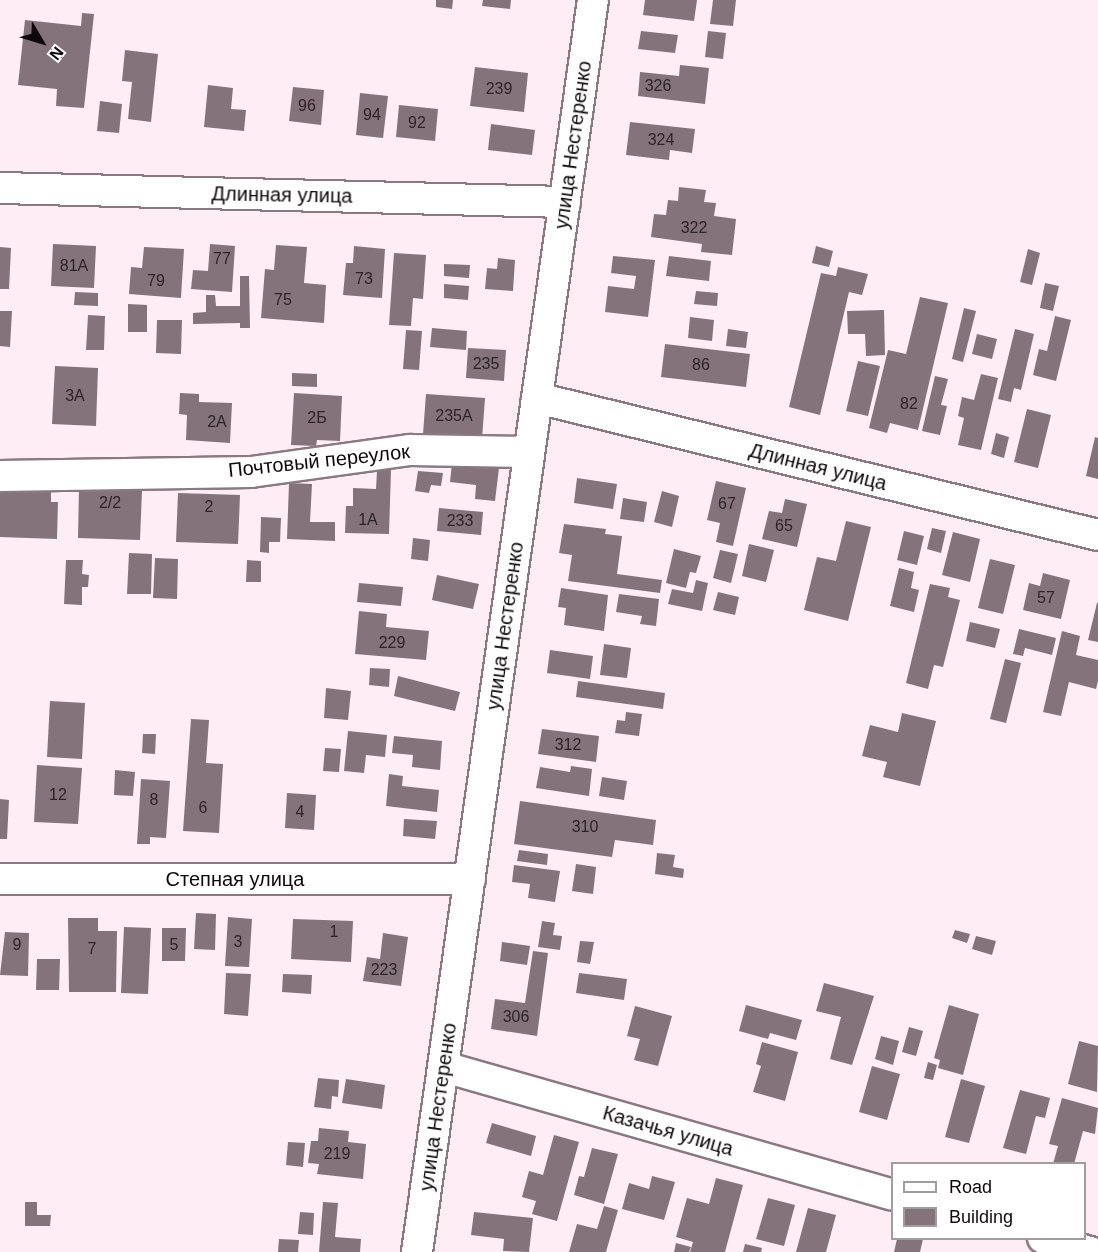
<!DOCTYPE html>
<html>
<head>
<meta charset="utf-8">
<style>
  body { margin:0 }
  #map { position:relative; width:1098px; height:1252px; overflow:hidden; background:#feedf5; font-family:Arial,sans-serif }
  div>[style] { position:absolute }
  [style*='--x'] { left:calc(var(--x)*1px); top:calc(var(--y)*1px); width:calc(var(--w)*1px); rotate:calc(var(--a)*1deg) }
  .building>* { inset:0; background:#85737c }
  .roads { filter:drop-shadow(2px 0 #8b7881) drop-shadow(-2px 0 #8b7881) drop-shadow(0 2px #8b7881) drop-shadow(0 -2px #8b7881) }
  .minor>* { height:30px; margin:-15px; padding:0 15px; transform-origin:15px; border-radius:15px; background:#fff }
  span { translate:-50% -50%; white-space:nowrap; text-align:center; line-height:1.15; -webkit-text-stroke:4.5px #fff; paint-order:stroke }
  .number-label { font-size:16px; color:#2c2428 }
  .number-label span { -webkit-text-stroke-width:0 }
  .street-label { font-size:20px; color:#0f090c }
  .legend { position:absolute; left:891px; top:1162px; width:195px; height:78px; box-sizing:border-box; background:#fff; border:2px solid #9f9d9e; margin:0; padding:8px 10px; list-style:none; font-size:18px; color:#0f090c }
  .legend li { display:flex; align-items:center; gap:12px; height:30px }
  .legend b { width:30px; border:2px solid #9f9d9e }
  .north { position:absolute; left:12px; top:12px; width:60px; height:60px; -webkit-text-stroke:4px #fff; paint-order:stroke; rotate:128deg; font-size:16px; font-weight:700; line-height:24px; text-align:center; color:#0f090c }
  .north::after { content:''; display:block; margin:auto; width:21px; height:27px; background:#0f090c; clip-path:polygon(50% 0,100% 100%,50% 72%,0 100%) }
</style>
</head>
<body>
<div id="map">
  <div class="building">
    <i style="clip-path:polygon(436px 0,453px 0,452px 9px,436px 7px)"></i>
    <i style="clip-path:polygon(483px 0,511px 0,510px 9px,482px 6px)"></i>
    <i style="clip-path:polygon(645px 0,697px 0,694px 21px,643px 15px)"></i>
    <i style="clip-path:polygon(713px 0,736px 0,733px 26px,710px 24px)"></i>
    <i style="clip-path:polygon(82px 13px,94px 14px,84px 108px,56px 106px,57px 89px,18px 85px,25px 20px,81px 26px)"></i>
    <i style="clip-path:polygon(641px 31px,678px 35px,675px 53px,638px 49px)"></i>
    <i style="clip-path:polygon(708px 31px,726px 33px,723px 59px,705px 57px)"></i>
    <i style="clip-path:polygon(125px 50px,158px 54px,151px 122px,128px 119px,132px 82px,122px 81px)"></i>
    <i style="clip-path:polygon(680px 65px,709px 68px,705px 104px,638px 96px,640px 72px,679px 76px)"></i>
    <i style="clip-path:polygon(475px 67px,528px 73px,524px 112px,470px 106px)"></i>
    <i style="clip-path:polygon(208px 85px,233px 88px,231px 109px,246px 110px,244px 131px,204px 127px)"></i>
    <i style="clip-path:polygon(293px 87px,324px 90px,321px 125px,289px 121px)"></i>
    <i style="clip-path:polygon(360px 93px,388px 96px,383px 138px,356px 135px)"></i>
    <i style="clip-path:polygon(100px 101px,122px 104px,119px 133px,97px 131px)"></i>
    <i style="clip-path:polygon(399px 105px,438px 109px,435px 141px,396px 137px)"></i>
    <i style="clip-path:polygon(630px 122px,695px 129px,692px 153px,670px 150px,669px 160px,626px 155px)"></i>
    <i style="clip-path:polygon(491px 124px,535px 130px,532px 155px,488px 150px)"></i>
    <i style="clip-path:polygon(679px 187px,706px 190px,704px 202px,716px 203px,714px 216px,736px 219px,732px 255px,701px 252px,702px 244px,651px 237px,654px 214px,666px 215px,668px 200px,678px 201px)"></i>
    <i style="clip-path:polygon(53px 244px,96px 246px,94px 288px,51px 286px)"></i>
    <i style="clip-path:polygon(210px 244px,235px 246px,232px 292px,191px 289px,193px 270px,208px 271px)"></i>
    <i style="clip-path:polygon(276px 245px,307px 247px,304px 283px,326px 285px,324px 323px,261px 318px,265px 269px,274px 270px)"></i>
    <i style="clip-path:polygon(354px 246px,385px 249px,382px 298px,343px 295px,346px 263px,353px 263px)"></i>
    <i style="clip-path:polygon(816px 246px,833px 251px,829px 267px,812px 263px)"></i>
    <i style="clip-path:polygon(0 247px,11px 248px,9px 289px,0 289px)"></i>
    <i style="clip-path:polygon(144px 247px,184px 249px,181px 298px,129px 294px,131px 267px,142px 268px)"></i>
    <i style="clip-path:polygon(1028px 249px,1040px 253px,1032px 285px,1020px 282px)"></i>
    <i style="clip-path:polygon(394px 253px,426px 255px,423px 299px,413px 298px,411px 326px,389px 325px)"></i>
    <i style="clip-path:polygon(613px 256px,655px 260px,648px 317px,605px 312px,608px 286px,634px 289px,636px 276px,611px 273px)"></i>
    <i style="clip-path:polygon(669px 256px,711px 261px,709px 281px,666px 276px)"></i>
    <i style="clip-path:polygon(498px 258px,515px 260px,513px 291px,485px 289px,487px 268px,497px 269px)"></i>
    <i style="clip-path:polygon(444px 264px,470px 265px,469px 278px,444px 276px)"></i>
    <i style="clip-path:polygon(838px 267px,868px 274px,862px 295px,849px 292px,820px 415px,789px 407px,821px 273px,836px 276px)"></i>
    <i style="clip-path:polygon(240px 276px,249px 276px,250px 328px,240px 328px,240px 323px,193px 324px,193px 313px,206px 312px,206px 295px,215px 295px,216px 306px,240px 306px)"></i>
    <i style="clip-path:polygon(1045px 283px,1059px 286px,1053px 311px,1040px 308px)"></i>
    <i style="clip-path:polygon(444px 284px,469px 286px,468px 300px,444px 298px)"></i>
    <i style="clip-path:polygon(696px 291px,718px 293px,717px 306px,694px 304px)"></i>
    <i style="clip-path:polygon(75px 292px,98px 293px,98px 306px,74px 305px)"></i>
    <i style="clip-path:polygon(920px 297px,948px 303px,918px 430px,890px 423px,887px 433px,869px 428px,888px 350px,906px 354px)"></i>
    <i style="clip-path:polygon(128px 304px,147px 305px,147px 332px,128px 332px)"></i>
    <i style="clip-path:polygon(964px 308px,976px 311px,963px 362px,952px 359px)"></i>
    <i style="clip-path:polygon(884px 310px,885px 355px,866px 356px,865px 334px,848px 334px,847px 311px)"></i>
    <i style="clip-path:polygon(0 311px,12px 311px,10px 347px,0 346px)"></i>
    <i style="clip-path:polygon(88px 315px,105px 316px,104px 350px,86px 350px)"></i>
    <i style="clip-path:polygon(1055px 316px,1071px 320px,1056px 381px,1033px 375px,1039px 349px,1047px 351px)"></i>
    <i style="clip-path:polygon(690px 317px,714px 320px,712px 341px,688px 338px)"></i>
    <i style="clip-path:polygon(157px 320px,182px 320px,181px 354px,156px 353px)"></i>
    <i style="clip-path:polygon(432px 328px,467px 331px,466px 350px,430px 347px)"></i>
    <i style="clip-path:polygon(728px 329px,748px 332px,746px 348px,726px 346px)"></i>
    <i style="clip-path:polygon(1015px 329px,1034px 334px,1021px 390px,1014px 388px,1011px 402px,998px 399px)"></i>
    <i style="clip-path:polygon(406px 330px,422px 331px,419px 370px,403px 369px)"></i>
    <i style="clip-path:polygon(977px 334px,997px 339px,992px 359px,972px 354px)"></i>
    <i style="clip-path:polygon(665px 344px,750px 354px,746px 387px,661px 377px)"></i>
    <i style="clip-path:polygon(468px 348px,506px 350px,504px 381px,466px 378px)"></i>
    <i style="clip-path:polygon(858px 361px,880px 366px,868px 416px,846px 411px)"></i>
    <i style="clip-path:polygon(55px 366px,98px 368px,96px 426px,52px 424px)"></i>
    <i style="clip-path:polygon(292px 373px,317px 374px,317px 387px,292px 386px)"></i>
    <i style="clip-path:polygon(981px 374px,998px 378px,981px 450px,958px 445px,964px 418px,958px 416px,962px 397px,974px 400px)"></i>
    <i style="clip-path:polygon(935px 376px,948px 379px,941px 405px,947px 406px,940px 435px,922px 431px)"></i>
    <i style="clip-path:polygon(180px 393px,199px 394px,199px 402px,232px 403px,230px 443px,186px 440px,187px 415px,179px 414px)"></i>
    <i style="clip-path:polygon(294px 393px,342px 396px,340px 441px,317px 440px,316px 446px,291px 445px)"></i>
    <i style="clip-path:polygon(426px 394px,485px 398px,482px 439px,423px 434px)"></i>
    <i style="clip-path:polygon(1027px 409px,1051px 415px,1038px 468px,1014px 462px)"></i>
    <i style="clip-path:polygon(996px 433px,1009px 437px,1004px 458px,991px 454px)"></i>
    <i style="clip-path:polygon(1095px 437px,1098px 438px,1098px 479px,1086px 476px)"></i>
    <i style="clip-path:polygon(452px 463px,499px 468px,495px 501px,475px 499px,476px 485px,450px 482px)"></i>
    <i style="clip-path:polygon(377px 470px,391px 470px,389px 534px,345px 533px,346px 506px,353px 506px,353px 488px,376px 489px)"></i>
    <i style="clip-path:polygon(418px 471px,443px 473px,441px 486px,431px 485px,429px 493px,415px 491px)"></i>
    <i style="clip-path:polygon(577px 478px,617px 484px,613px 509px,574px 503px)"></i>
    <i style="clip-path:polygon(716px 481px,746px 488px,733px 546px,716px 542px,720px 523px,707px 520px)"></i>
    <i style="clip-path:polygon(289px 483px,312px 484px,310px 522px,335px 522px,335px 541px,287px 539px)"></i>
    <i style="clip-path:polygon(79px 488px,142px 491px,140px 540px,78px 538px)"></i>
    <i style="clip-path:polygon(0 490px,51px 491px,51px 502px,58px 502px,57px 539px,0 537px)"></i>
    <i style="clip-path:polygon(662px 491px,679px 496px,672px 527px,654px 522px)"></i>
    <i style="clip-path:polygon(178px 493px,240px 495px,238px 544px,176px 542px)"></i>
    <i style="clip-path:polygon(623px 498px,647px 502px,644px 522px,620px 519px)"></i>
    <i style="clip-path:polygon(785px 499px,807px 504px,797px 547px,762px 539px,769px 511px,782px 513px)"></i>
    <i style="clip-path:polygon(439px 508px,483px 512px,481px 535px,437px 531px)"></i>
    <i style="clip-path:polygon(261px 517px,281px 518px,280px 542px,269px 542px,269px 553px,260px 552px)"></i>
    <i style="clip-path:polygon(846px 521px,871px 527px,848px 621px,804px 610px,817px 557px,836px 561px)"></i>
    <i style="clip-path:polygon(564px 524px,606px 529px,605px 534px,622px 536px,617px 574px,662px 580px,660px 593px,568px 581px,572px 555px,559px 553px)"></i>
    <i style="clip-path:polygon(932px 528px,946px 531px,941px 553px,927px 549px)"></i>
    <i style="clip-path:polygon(904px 531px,924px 536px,917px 565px,897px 560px)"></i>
    <i style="clip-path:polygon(953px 532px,980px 539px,970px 582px,942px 575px)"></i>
    <i style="clip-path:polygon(413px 538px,430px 540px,428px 561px,411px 559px)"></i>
    <i style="clip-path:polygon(749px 544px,774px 550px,766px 582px,742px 576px)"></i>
    <i style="clip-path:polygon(674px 549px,701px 556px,696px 573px,690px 572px,686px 588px,666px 583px)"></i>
    <i style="clip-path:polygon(720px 550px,738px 554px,731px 583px,713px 578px)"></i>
    <i style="clip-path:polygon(129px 553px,152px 554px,151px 594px,127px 594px)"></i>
    <i style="clip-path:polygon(155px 558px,178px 559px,177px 599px,153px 598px)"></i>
    <i style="clip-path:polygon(990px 559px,1015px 565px,1003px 614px,978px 608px)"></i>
    <i style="clip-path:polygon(66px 560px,83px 560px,82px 574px,89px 575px,88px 587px,82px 587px,82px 605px,64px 604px)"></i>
    <i style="clip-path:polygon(247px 560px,261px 561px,261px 582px,246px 582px)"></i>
    <i style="clip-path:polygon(899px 568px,914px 572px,911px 588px,919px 590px,914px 612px,890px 606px)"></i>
    <i style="clip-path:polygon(1043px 573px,1070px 580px,1061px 619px,1023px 610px,1029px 583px,1040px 586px)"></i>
    <i style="clip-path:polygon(437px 575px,479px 584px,473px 609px,432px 600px)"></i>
    <i style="clip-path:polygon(696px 580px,708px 583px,702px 611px,668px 604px,672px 589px,693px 593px)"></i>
    <i style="clip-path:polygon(359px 583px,403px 587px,401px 606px,357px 602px)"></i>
    <i style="clip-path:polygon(930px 584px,950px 588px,948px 597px,960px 600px,943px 667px,934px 665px,928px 689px,906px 683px)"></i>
    <i style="clip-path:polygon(561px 588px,608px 595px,604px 631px,564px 625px,566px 608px,558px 607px)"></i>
    <i style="clip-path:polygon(718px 592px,739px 597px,735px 615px,713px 610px)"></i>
    <i style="clip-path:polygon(619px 594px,659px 599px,656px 626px,640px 624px,642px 616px,616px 612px)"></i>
    <i style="clip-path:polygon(1097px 603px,1098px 603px,1098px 642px,1088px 640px)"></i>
    <i style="clip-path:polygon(359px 611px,387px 614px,386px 627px,429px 631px,426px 660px,355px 654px)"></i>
    <i style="clip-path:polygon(970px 622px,1000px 629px,995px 648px,966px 641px)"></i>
    <i style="clip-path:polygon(1019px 629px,1056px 638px,1052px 655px,1025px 648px,1023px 656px,1013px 654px)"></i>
    <i style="clip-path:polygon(1062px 631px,1080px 636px,1076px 655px,1098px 660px,1098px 681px,1096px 689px,1069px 682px,1061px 716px,1043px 712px)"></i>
    <i style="clip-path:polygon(604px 644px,631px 648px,627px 678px,600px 675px)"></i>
    <i style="clip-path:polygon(550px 650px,593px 656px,590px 679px,547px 673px)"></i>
    <i style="clip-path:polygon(1005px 659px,1021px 663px,1006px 723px,990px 719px)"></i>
    <i style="clip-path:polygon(370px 668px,390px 669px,389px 687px,369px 685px)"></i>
    <i style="clip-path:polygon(398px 676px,460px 692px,455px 711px,394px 696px)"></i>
    <i style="clip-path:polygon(578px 681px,665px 693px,663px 709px,576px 697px)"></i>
    <i style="clip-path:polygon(326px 688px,351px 691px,348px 720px,324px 718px)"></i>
    <i style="clip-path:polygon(50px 701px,85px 703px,82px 759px,47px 757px)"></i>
    <i style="clip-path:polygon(626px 712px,642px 714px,639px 736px,615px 733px,617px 720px,625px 721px)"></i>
    <i style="clip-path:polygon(902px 713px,936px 721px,920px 786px,883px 777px,887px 762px,862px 756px,870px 725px,898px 732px)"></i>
    <i style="clip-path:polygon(191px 719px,209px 720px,206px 763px,223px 764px,219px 833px,183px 831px)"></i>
    <i style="clip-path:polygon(542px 729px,599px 736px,596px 762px,538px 754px)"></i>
    <i style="clip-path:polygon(348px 731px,387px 735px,385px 757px,366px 755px,364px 773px,344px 771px)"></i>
    <i style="clip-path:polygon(143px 734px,156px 734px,155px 754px,142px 753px)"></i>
    <i style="clip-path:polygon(394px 736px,442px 741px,440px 770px,412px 767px,413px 755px,392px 753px)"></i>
    <i style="clip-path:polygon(325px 748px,341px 749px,339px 772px,323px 771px)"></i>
    <i style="clip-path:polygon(37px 765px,82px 768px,78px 824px,34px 822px)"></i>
    <i style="clip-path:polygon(571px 766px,592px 769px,589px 796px,536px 788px,540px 767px,570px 772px)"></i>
    <i style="clip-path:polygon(115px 770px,135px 772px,133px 796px,114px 795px)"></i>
    <i style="clip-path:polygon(389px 774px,403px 776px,402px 786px,439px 790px,437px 812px,386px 806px)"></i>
    <i style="clip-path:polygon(602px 777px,627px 781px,624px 800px,599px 796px)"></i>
    <i style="clip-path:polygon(141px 779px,170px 781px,166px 838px,150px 837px,150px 844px,137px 844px)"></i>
    <i style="clip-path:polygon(287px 793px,316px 795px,314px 830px,285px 828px)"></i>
    <i style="clip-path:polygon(0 799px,9px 800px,7px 839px,0 839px)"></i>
    <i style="clip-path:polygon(520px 801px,656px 820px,653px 845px,615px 840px,612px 857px,514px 844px)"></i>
    <i style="clip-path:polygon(404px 819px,437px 821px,435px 839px,403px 836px)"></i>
    <i style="clip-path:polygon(519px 850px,548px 854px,547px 865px,517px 861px)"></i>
    <i style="clip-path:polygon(657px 853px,675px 855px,673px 867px,684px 869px,683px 878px,655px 874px)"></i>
    <i style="clip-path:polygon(576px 864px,596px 867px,593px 894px,572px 891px)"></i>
    <i style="clip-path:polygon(514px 865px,560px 871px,555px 902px,528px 898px,530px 884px,512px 882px)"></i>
    <i style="clip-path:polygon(196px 913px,216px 914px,215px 950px,194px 949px)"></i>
    <i style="clip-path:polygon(228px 917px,252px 919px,249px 967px,225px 966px)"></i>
    <i style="clip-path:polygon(68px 918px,98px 918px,98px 931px,117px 931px,116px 992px,69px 992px)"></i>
    <i style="clip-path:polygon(293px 919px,353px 921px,351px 962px,291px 959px)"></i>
    <i style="clip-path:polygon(542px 921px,555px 923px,553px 935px,562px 936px,560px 950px,538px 947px)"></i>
    <i style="clip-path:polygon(124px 927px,151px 928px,148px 994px,121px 993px)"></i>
    <i style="clip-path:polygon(162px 928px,186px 928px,185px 961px,162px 961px)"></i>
    <i style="clip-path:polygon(955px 930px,970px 934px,967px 943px,952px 938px)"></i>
    <i style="clip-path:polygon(5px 932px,29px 933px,28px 976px,0 975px)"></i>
    <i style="clip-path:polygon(383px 933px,408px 937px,401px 986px,363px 981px,367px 957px,380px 959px)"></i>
    <i style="clip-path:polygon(976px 936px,996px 941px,992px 955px,972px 949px)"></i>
    <i style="clip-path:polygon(580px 941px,594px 942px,590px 964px,577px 962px)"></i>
    <i style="clip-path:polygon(502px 942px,530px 946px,527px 965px,500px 961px)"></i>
    <i style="clip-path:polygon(533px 951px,548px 953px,537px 1036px,491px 1029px,495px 999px,525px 1003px)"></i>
    <i style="clip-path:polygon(37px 959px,60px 959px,59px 990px,36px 990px)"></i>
    <i style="clip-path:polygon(226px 973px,251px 974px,248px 1016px,224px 1014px)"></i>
    <i style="clip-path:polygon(579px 973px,627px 979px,624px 1000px,576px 993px)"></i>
    <i style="clip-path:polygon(283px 974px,312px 975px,311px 994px,282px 992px)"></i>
    <i style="clip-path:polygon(824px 983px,874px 996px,852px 1065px,830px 1059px,841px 1017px,816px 1011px)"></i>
    <i style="clip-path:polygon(746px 1005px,802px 1020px,796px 1040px,770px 1033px,768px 1039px,739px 1031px)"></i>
    <i style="clip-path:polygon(949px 1005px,979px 1014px,963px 1075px,938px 1068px,940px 1060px,934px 1058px)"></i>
    <i style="clip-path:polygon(635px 1006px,672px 1016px,658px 1066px,634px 1060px,640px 1039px,627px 1036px)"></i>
    <i style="clip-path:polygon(909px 1027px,923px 1031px,916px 1056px,902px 1052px)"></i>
    <i style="clip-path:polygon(881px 1036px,899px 1041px,893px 1065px,875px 1059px)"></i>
    <i style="clip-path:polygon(1079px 1041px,1098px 1046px,1097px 1092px,1068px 1084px)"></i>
    <i style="clip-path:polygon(762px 1042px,798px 1052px,785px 1101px,753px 1092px,761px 1066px,756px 1064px)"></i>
    <i style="clip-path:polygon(928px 1062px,937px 1065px,933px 1080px,924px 1078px)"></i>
    <i style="clip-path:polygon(872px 1066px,900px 1074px,887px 1120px,859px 1112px)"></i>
    <i style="clip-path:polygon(318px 1078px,339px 1080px,338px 1097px,332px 1096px,331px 1109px,314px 1107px)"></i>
    <i style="clip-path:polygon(346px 1079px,385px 1085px,382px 1109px,342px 1103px)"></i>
    <i style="clip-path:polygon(961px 1079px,985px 1086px,969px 1143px,945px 1137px)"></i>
    <i style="clip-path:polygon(1020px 1090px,1050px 1098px,1045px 1118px,1036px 1116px,1026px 1154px,1003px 1148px)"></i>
    <i style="clip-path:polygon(1062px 1098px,1098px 1108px,1095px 1134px,1083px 1131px,1074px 1164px,1053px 1164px,1058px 1146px,1049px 1144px)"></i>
    <i style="clip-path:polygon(492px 1123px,536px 1136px,531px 1156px,486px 1143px)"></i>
    <i style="clip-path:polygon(319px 1128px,349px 1131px,348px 1142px,366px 1144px,363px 1179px,317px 1174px,319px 1164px,308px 1163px,311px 1141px,318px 1141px)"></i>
    <i style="clip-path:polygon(554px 1135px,579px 1142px,557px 1221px,532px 1214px,536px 1201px,522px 1197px,529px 1171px,543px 1175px)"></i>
    <i style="clip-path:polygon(288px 1142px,305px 1143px,303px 1167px,286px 1165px)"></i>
    <i style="clip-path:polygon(592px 1148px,618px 1154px,604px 1204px,574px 1195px,579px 1176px,584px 1177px)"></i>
    <i style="clip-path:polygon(652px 1176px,675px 1182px,664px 1220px,622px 1209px,629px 1183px,649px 1189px)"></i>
    <i style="clip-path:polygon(716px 1178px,743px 1185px,725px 1252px,690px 1252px,693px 1242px,676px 1237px,687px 1198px,709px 1204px)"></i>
    <i style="clip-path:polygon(768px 1198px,795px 1205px,784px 1246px,756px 1239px)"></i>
    <i style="clip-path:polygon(25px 1202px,37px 1202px,37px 1215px,51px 1215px,50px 1226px,25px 1226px)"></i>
    <i style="clip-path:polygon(323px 1202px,338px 1203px,335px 1237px,361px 1239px,360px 1252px,319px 1252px)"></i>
    <i style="clip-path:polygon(604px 1206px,618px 1210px,606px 1252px,569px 1252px,577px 1224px,597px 1229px)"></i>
    <i style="clip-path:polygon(808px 1208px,836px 1215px,826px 1252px,796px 1252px)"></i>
    <i style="clip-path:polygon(300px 1212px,314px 1213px,313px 1235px,298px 1234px)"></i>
    <i style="clip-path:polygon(474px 1212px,533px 1218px,529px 1252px,503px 1251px,504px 1239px,471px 1235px)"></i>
    <i style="clip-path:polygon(279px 1239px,299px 1240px,298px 1252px,278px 1252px)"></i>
    <i style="clip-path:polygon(897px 1239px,923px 1239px,920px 1252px,894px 1252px)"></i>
    <i style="clip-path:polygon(676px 1243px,691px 1247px,689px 1252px,674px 1252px)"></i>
    <i style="clip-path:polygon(745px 1244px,762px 1248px,761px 1252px,743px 1252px)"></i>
  </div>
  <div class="roads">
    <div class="minor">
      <i style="--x:0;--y:188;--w:565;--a:1.42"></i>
      <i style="--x:537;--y:398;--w:577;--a:13.72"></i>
      <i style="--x:0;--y:476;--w:251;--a:-0.9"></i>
      <i style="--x:251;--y:472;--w:161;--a:-7.9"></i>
      <i style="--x:410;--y:450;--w:119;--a:1"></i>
      <i style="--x:0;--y:879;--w:470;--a:0"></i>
      <i style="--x:444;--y:1067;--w:466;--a:15.9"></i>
      <i style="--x:1043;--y:1238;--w:49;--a:16.6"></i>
      <i style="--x:417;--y:1252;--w:1264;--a:-82"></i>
    </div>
  </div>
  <div class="number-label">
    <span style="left:658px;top:86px">326</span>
    <span style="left:499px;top:89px">239</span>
    <span style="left:307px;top:106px">96</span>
    <span style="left:372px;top:115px">94</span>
    <span style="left:417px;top:123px">92</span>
    <span style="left:661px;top:140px">324</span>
    <span style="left:694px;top:228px">322</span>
    <span style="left:222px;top:259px">77</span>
    <span style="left:74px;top:266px">81А</span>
    <span style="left:364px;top:279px">73</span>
    <span style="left:156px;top:281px">79</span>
    <span style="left:283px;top:300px">75</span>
    <span style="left:486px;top:364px">235</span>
    <span style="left:701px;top:365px">86</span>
    <span style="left:75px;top:396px">3А</span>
    <span style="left:909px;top:404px">82</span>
    <span style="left:454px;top:416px">235А</span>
    <span style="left:317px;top:418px">2Б</span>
    <span style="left:217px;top:422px">2А</span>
    <span style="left:110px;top:503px">2/2</span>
    <span style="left:727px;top:504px">67</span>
    <span style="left:209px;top:507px">2</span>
    <span style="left:368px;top:520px">1А</span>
    <span style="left:460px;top:521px">233</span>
    <span style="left:784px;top:526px">65</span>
    <span style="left:1046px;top:598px">57</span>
    <span style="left:392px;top:643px">229</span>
    <span style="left:568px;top:745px">312</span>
    <span style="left:58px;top:795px">12</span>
    <span style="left:154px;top:800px">8</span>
    <span style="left:203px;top:808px">6</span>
    <span style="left:300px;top:812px">4</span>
    <span style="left:585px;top:827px">310</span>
    <span style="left:334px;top:932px">1</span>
    <span style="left:238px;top:942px">3</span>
    <span style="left:17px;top:945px">9</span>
    <span style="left:174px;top:945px">5</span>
    <span style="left:92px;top:949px">7</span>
    <span style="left:384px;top:970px">223</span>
    <span style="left:516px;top:1017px">306</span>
    <span style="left:337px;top:1154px">219</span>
  </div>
  <div class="street-label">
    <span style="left:573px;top:145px;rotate:-82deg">улица Нестеренко</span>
    <span style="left:282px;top:195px;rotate:1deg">Длинная улица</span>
    <span style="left:319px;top:461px;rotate:-6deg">Почтовый переулок</span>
    <span style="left:818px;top:467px;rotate:14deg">Длинная улица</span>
    <span style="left:505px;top:626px;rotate:-82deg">улица Нестеренко</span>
    <span style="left:235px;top:879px">Степная улица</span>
    <span style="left:438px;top:1107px;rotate:-82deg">улица Нестеренко</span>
    <span style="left:668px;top:1131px;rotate:16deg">Казачья улица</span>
  </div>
  <ul class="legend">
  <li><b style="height:8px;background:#fff"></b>Road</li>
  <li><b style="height:16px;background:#85737c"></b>Building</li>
  </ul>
  <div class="north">N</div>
</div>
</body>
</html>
